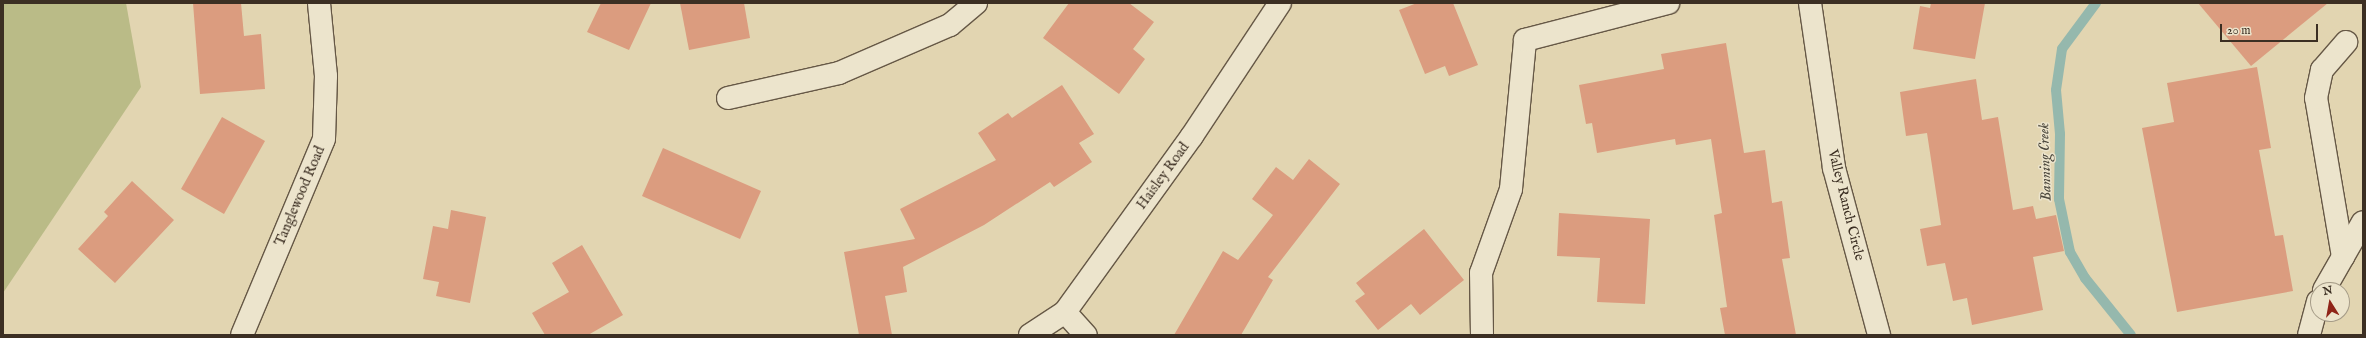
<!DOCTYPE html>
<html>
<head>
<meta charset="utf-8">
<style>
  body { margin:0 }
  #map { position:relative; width:2366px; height:338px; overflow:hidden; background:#e2d5b1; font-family:"IM FELL English",serif }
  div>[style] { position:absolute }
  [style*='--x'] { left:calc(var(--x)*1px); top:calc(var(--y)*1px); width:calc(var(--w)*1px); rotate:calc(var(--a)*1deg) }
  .green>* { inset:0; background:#babb87 }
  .stream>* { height:10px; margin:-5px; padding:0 5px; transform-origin:5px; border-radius:5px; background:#95b8ad }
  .building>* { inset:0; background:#db9c7f }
  .roads { filter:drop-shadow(1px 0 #665846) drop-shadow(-1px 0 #665846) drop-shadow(0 1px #665846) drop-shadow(0 -1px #665846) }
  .minor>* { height:22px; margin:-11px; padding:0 11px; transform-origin:11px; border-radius:11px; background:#ece4cc }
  span { translate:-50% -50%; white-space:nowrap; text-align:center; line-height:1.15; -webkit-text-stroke:3px #ece4cc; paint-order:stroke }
  .street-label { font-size:14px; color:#3c2f23 }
  .water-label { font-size:15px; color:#4e4a3f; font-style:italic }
  .frame { position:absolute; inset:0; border:4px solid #3c2f23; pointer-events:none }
  .north { position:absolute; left:2310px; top:282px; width:40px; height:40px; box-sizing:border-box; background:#ece4cc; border:1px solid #a69c88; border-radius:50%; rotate:349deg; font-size:11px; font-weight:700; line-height:16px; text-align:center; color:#3c2f23 }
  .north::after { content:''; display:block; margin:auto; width:14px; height:18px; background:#8f2418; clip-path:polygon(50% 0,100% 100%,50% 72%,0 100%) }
  .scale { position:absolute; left:2220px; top:24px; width:98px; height:18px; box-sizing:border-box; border:2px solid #3c2f23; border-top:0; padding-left:5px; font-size:12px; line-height:14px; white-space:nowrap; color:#3c2f23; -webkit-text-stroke:3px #ece4cc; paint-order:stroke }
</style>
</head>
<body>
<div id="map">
  <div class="green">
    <i style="clip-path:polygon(3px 3px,126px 3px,141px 87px,3px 293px)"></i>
  </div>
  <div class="stream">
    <i style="--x:2096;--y:3;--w:57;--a:126.5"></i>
    <i style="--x:2062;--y:49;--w:41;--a:98.3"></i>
    <i style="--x:2056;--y:90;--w:44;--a:84.8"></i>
    <i style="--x:2060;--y:134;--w:65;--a:90.9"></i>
    <i style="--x:2059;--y:199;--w:54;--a:78.3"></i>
    <i style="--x:2070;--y:252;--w:30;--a:60"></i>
    <i style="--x:2085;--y:278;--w:73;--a:51.1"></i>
  </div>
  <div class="building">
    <i style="clip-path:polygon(193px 3px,241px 3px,244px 36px,261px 34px,265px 89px,200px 94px)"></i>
    <i style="clip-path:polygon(601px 3px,651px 3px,629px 50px,587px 32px)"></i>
    <i style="clip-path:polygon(680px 3px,744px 3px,750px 38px,689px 50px)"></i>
    <i style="clip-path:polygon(1069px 3px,1129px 3px,1154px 22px,1133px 49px,1145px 59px,1119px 94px,1043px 38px)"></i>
    <i style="clip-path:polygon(1417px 3px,1453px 3px,1478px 65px,1449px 76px,1445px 66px,1425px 74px,1399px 10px)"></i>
    <i style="clip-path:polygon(1931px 3px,1985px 3px,1975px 59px,1913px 49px,1920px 6px,1930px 8px)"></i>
    <i style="clip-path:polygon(2198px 3px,2328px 3px,2251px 66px)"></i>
    <i style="clip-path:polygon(1726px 43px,1744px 153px,1765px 150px,1772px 203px,1782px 201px,1790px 258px,1782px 259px,1796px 335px,1725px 335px,1720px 308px,1727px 307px,1714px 215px,1722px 213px,1711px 139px,1676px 145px,1675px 139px,1597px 153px,1592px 123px,1586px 124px,1579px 85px,1664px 69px,1661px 54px)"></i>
    <i style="clip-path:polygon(2257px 67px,2271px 148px,2259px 150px,2275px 236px,2283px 235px,2293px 291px,2177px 312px,2142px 128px,2174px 122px,2167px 83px)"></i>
    <i style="clip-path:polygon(1976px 79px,1982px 120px,1998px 117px,2013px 210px,2033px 206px,2036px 219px,2056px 215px,2064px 251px,2033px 257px,2043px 310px,1972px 325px,1967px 298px,1953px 301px,1945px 263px,1927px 266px,1920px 229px,1941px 225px,1927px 133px,1906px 136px,1900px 92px)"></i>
    <i style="clip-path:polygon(1062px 85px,1094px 134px,1079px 143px,1092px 162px,1054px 187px,1050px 182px,984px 225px,903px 267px,907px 292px,885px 296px,892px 335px,859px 335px,844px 252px,915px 239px,900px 209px,996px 160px,978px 133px,1008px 113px,1012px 118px)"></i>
    <i style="clip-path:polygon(222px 117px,265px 141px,224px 214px,181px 189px)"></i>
    <i style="clip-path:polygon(663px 148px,761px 191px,740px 239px,642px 196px)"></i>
    <i style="clip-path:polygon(1309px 159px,1340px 184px,1268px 277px,1273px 280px,1241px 335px,1174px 335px,1223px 251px,1238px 260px,1273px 215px,1252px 199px,1276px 167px,1293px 180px)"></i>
    <i style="clip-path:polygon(132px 181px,174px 220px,115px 283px,78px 249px,108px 216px,104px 212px)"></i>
    <i style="clip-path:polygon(451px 210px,486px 217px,470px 303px,436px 296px,439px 282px,423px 279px,433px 226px,448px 229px)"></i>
    <i style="clip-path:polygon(1559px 213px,1650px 219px,1645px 304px,1597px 302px,1600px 258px,1557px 256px)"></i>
    <i style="clip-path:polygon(1424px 229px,1464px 280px,1420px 315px,1411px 304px,1378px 330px,1355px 301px,1365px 294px,1356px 283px)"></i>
    <i style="clip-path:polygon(582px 245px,623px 315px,588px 335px,545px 335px,532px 313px,569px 292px,552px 263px)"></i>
  </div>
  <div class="roads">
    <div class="minor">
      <i style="--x:1810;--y:3;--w:167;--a:81.7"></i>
      <i style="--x:1834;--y:168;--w:173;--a:74.9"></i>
      <i style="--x:728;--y:98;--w:114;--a:-12.7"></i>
      <i style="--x:839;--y:73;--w:121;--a:-23.4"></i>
      <i style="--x:950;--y:25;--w:34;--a:-40"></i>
      <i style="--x:2343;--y:257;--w:161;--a:-99.6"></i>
      <i style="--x:2316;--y:98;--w:29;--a:-78"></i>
      <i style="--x:2322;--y:70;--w:37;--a:-49"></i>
      <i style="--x:2324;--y:290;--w:78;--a:-60.2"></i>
      <i style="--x:1065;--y:312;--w:31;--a:48"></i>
      <i style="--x:242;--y:335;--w:212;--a:-67.3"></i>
      <i style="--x:324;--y:139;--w:63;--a:-88.2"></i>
      <i style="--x:326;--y:76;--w:73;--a:-95.5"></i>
      <i style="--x:1030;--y:335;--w:42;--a:-33.3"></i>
      <i style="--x:1065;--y:312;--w:217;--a:-54.2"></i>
      <i style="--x:1192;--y:136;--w:159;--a:-56.5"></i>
      <i style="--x:1482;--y:335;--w:62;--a:-90.9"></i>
      <i style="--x:1481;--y:273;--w:89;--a:-70.3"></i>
      <i style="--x:1511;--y:189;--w:150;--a:-84.6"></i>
      <i style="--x:1525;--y:40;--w:148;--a:-14.5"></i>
      <i style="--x:2309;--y:335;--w:35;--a:-75"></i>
    </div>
  </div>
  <div class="street-label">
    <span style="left:1163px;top:176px;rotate:-54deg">Haisley Road</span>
    <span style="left:300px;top:196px;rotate:-67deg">Tanglewood Road</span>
    <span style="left:1846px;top:205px;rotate:76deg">Valley Ranch Circle</span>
  </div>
  <div class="water-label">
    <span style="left:2045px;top:162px;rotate:-92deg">Banning Creek</span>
  </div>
  <div class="frame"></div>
  <div class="north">N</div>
  <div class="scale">20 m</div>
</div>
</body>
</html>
